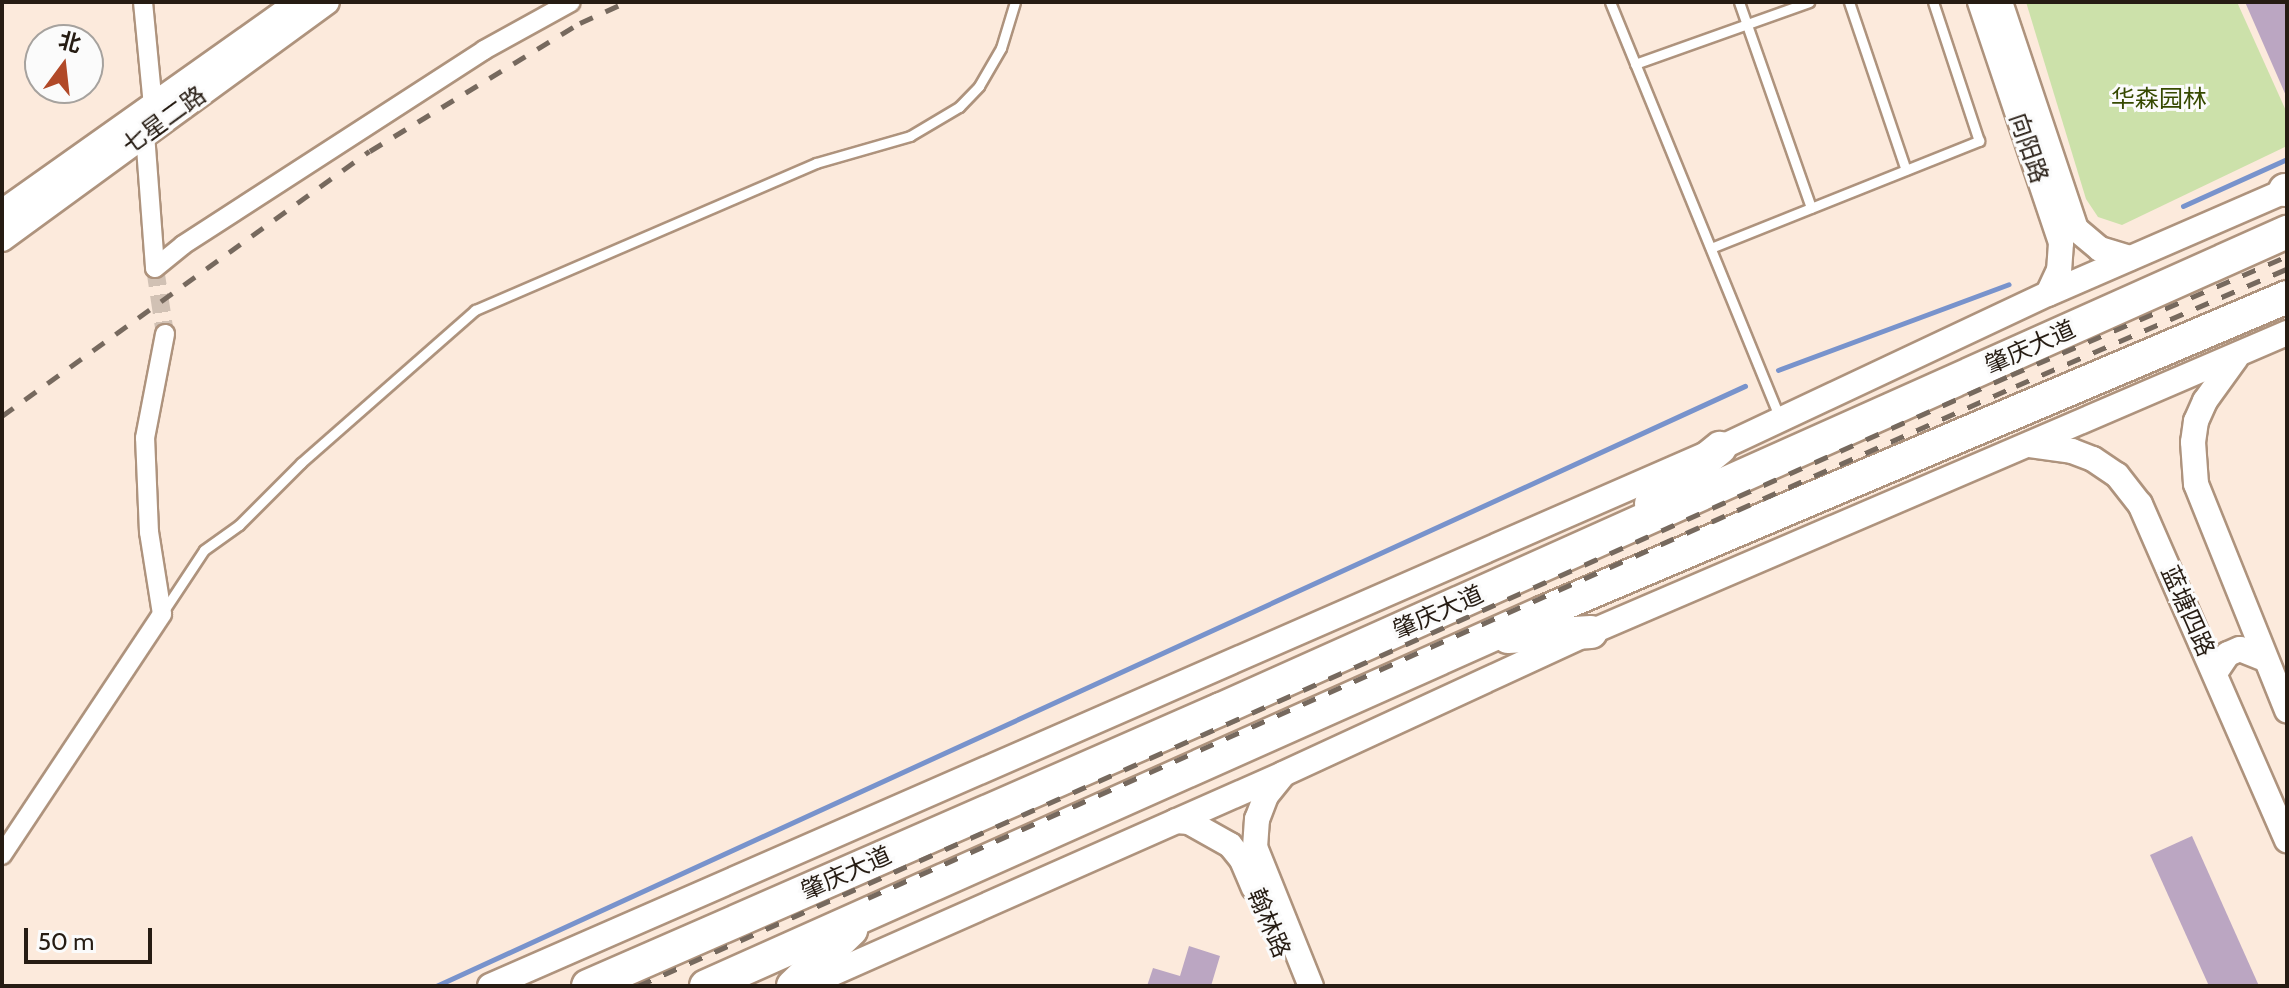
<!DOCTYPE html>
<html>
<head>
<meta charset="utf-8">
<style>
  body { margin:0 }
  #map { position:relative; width:2289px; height:988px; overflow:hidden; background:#fceadc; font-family:Cabin,"Noto Sans SC",sans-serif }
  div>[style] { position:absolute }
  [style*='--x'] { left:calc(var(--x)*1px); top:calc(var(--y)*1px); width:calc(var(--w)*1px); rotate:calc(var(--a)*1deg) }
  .green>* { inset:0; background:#cce1aa }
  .stream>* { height:5px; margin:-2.5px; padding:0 2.5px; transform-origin:2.5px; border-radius:2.5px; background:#7893cc }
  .building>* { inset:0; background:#bba6c2 }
  .street-tunnel>* { height:18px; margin-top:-9px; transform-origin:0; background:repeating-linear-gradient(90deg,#d1c1b4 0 18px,transparent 0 27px) }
  .roads { filter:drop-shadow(2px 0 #ae937d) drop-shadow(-2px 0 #ae937d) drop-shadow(0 2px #ae937d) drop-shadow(0 -2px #ae937d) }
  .lane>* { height:9px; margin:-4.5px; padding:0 4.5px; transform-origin:4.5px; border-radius:4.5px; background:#fff }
  .street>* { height:18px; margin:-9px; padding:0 9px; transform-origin:9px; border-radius:9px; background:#fff }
  .secondary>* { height:24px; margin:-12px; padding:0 12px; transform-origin:12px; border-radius:12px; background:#fff }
  .highway>* { height:32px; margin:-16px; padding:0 16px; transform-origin:16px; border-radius:16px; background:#fff }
  .rail>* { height:5px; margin-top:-2.5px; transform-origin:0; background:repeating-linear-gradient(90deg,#76695e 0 14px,transparent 0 28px) }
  span { translate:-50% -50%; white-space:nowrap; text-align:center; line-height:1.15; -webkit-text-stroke:6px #fbfbfb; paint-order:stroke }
  .park-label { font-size:24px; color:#364900 }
  .street-label { font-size:24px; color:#261c13 }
  .frame { position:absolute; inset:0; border:4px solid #261c13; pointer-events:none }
  .north { position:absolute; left:24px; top:24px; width:80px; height:80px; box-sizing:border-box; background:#fbfbfb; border:2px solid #a6a29e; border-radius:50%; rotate:15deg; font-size:22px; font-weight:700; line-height:32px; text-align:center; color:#261c13 }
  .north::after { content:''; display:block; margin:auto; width:28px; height:36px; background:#b14928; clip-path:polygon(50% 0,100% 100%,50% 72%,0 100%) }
  .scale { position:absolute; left:24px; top:928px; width:128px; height:36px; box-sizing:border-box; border:4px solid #261c13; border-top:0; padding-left:10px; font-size:24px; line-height:28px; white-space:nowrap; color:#261c13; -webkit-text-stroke:6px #fbfbfb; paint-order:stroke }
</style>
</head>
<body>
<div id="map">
  <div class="green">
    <i style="clip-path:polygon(2026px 2px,2237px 2px,2287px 113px,2287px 146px,2122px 225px,2098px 217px,2086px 199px)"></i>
  </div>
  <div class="stream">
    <i style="--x:2183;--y:206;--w:114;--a:-24.3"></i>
    <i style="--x:1778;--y:370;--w:246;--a:-20.4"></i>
    <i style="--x:436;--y:986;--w:1440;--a:-24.63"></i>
  </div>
  <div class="building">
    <i style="clip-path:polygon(2245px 2px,2287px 2px,2287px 98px)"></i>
    <i style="clip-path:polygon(2192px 836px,2259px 986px,2209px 986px,2150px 855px)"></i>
    <i style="clip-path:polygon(1189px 946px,1220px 956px,1211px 986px,1147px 986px,1153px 968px,1180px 976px)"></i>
  </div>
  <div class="street-tunnel">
    <i style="--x:155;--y:268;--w:67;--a:81.4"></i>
  </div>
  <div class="roads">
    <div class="lane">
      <i style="--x:1610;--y:2;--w:448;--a:67.8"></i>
      <i style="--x:1739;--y:2;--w:218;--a:70.7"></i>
      <i style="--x:1849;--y:2;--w:177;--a:71.3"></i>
      <i style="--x:1635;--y:64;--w:185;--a:-19.6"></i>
      <i style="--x:1711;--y:248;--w:289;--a:-21.8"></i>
      <i style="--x:1979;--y:141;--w:146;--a:-108.3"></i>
      <i style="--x:163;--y:612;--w:74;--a:-56.5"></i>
      <i style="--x:204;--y:550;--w:43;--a:-35.5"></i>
      <i style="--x:239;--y:525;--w:88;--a:-45"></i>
      <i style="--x:301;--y:463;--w:232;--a:-41.3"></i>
      <i style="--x:475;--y:310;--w:371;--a:-23.3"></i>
      <i style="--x:816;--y:163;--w:98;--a:-16"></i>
      <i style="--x:910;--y:136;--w:57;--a:-30.6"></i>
      <i style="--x:959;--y:107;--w:29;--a:-46"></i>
      <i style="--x:979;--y:86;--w:44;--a:-59.9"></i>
      <i style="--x:1001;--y:48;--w:48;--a:-73.1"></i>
    </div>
    <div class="street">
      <i style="--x:143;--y:2;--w:103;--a:84.5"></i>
      <i style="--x:145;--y:134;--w:134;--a:85.7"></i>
      <i style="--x:155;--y:268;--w:36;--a:-39"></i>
      <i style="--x:183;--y:245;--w:359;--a:-32.9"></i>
      <i style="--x:484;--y:50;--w:99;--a:-28.9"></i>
      <i style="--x:2;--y:855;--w:289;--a:-56.4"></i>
      <i style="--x:162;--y:614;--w:83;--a:-99"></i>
      <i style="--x:149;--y:532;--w:94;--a:-92.4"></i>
      <i style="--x:145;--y:438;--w:106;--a:-79.1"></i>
    </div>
    <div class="secondary">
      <i style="--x:1980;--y:2;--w:254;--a:71.4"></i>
      <i style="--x:2061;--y:243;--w:27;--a:94"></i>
      <i style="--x:2059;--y:270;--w:26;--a:115"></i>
      <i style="--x:2000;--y:2;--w:239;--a:71.5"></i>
      <i style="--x:2076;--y:229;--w:31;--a:40"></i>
      <i style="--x:2100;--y:249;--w:31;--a:17"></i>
      <i style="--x:2;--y:212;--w:364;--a:-35.3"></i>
      <i style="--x:2;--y:239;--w:402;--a:-36.1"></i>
      <i style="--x:2236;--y:358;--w:53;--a:125.8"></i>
      <i style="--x:2205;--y:401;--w:22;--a:114"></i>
      <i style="--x:2196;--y:421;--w:21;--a:98"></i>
      <i style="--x:2193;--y:442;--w:42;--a:85.9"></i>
      <i style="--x:2196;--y:484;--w:244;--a:68.1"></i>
      <i style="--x:2030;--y:445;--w:42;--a:8.1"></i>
      <i style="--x:2072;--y:451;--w:22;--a:21"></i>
      <i style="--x:2093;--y:459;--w:29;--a:34"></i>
      <i style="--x:2117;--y:475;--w:37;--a:52"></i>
      <i style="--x:2140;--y:504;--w:367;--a:66.4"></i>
      <i style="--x:2215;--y:673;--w:23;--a:-56"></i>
      <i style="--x:2228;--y:654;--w:13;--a:-23"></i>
      <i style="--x:2240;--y:649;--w:27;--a:22"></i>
      <i style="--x:1282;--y:776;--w:26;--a:129"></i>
      <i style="--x:1266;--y:796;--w:25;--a:111"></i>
      <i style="--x:1257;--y:819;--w:28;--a:94"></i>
      <i style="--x:1255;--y:847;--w:150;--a:68.1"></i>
      <i style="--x:1176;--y:821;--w:13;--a:4"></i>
      <i style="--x:1189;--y:822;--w:47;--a:29.3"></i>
      <i style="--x:1230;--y:845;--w:19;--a:51"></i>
      <i style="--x:1242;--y:860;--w:30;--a:67"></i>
      <i style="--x:490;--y:986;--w:1343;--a:-23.62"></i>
      <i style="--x:1720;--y:448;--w:362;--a:-25.2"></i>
      <i style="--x:2048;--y:294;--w:261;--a:-23.5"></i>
      <i style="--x:804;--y:986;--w:524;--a:-23.87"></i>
      <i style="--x:1283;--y:774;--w:339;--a:-24.8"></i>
      <i style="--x:1591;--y:632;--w:758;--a:-23.25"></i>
    </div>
    <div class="highway">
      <i style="--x:2285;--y:190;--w:2;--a:0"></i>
      <i style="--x:1651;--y:504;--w:89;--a:-39.1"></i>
      <i style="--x:1508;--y:637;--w:83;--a:-3.4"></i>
      <i style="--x:588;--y:986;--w:691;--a:-23.63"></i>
      <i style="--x:1221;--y:709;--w:1168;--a:-24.11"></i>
      <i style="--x:706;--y:986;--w:918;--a:-24.05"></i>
      <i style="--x:1544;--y:612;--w:807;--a:-22.97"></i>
      <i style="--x:793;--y:986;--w:81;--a:-44"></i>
    </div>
  </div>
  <div class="rail">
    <i style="--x:2;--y:416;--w:453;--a:-35.8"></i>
    <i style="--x:370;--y:151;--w:246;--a:-31.4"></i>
    <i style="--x:580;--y:23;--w:51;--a:-24.5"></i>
    <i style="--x:868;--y:898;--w:1257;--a:-24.04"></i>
    <i style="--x:2016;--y:386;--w:295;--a:-23.4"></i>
    <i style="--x:638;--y:986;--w:1503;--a:-23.99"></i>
    <i style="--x:2011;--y:375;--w:301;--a:-23.3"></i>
  </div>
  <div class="park-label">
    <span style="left:2159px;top:99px">华森园林</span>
  </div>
  <div class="street-label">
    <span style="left:164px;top:120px;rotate:-36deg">七星二路</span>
    <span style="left:2029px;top:148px;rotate:71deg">向阳路</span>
    <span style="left:2030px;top:347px;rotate:-24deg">肇庆大道</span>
    <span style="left:2188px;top:611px;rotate:66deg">蓝塘四路</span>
    <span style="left:1438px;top:612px;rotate:-24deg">肇庆大道</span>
    <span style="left:846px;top:873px;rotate:-24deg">肇庆大道</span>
    <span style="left:1269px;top:923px;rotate:67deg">翰林路</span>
  </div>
  <div class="frame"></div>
  <div class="north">北</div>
  <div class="scale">50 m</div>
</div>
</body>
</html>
